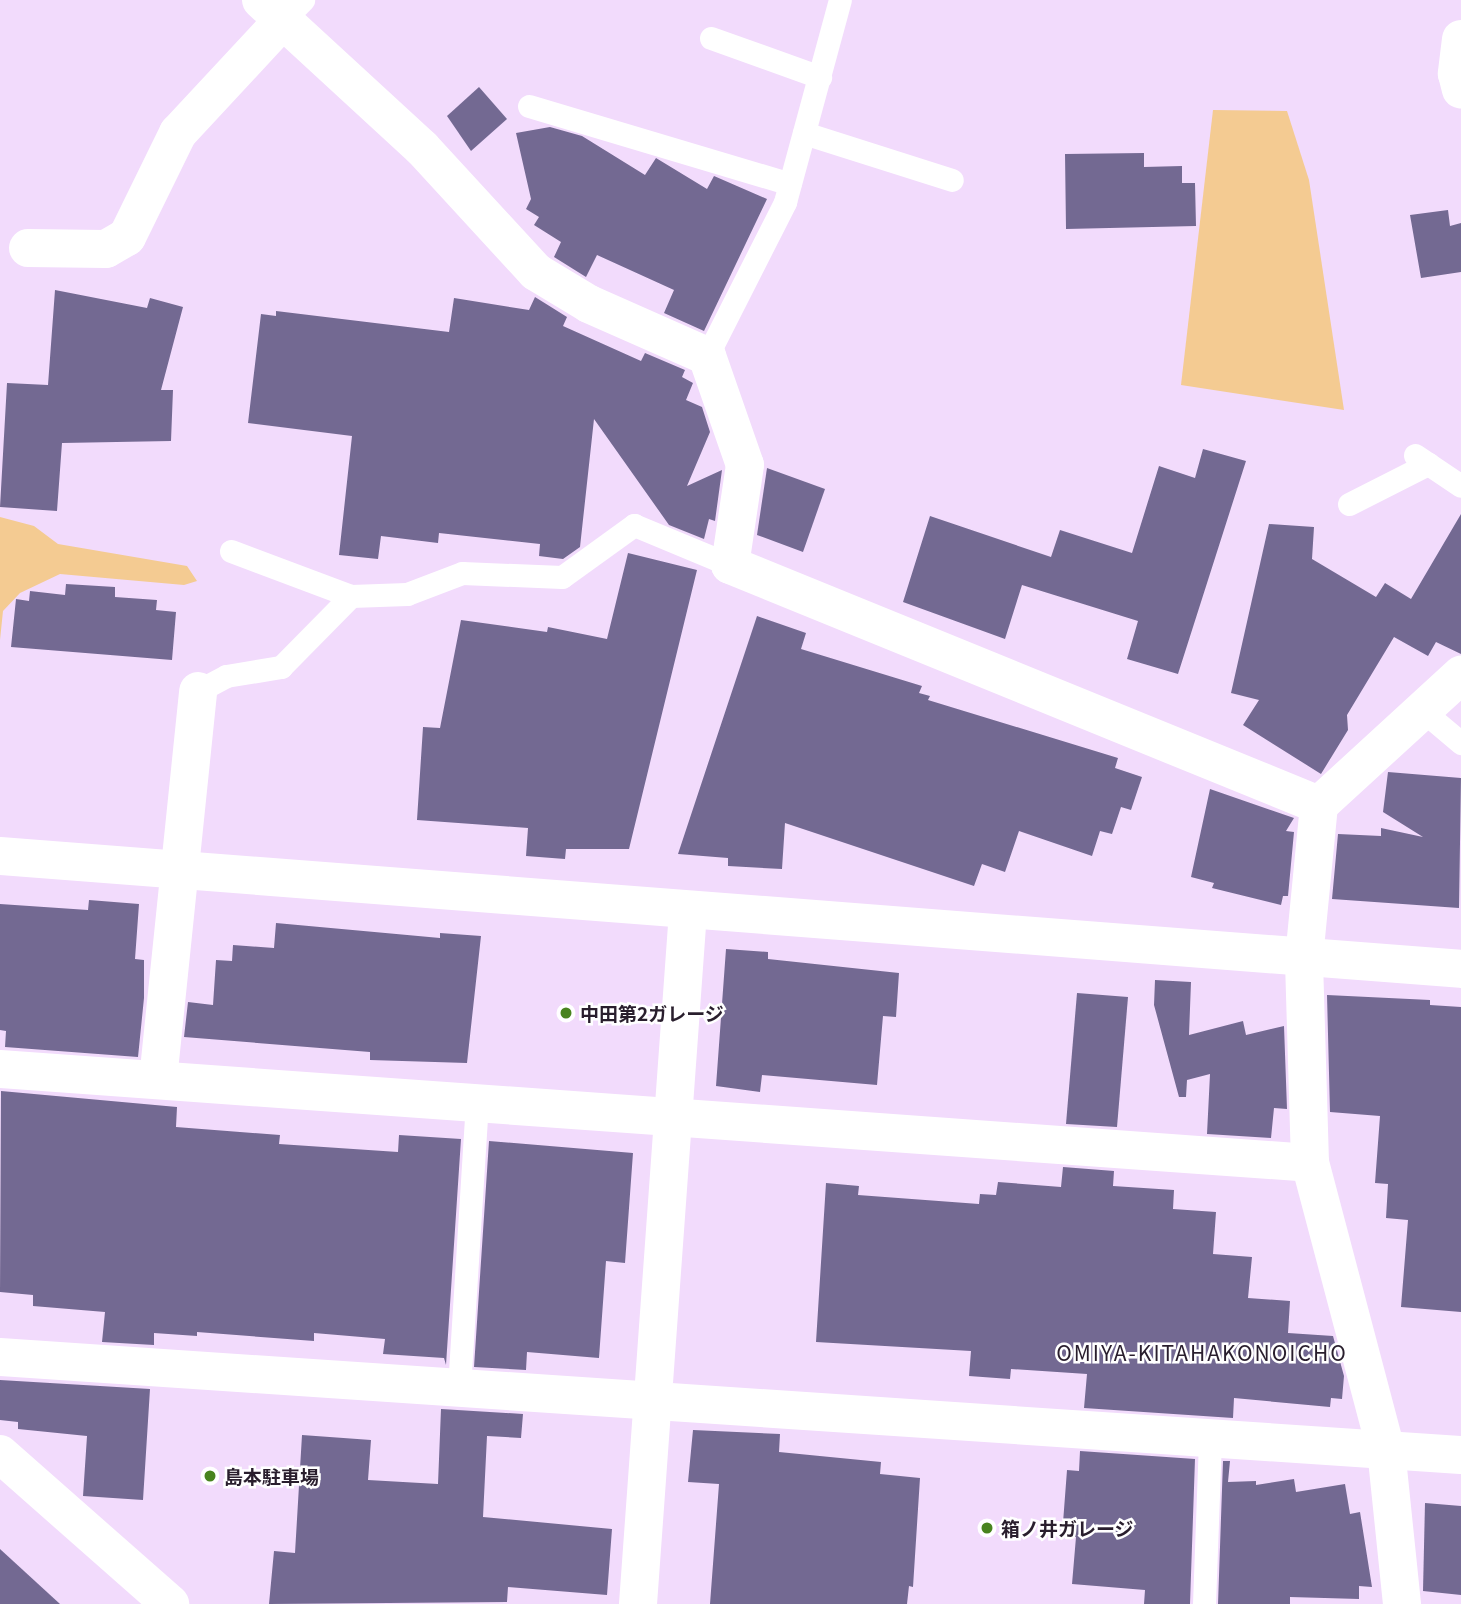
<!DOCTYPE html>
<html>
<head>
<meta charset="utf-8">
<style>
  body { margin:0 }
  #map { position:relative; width:1461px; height:1604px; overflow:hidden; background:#f2dbfc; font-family:Georgia,"Noto Sans JP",serif }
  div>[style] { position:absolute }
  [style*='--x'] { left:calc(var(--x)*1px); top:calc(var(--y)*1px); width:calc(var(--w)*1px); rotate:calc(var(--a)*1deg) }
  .green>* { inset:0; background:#f4cb92 }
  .building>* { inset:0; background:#736992 }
  .lane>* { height:23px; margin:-11.5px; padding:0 11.5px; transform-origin:11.5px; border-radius:11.5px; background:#fff }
  .street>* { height:38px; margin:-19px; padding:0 19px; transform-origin:19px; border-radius:19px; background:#fff }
  .secondary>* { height:38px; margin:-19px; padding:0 19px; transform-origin:19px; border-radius:19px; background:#fff }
  .dots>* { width:19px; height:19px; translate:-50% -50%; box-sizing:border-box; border:4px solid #fff; border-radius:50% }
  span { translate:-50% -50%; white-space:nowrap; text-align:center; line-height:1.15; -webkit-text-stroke:5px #fff; paint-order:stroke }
  .poi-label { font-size:19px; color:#291e2d; font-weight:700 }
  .left { translate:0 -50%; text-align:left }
  .neighbourhood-label { font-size:21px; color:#291e2d; letter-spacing:2px }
</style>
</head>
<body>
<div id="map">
  <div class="green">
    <i style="clip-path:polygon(1213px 110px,1287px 111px,1309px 180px,1344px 410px,1181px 385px)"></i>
    <i style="clip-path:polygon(0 517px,34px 526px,58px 544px,187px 566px,197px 581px,184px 585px,60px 574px,20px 593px,3px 611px,0 640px)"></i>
  </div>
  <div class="building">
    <i style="clip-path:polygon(479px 87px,507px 119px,471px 151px,447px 116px)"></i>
    <i style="clip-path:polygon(550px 127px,582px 136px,645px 175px,656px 158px,707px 189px,714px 176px,767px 199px,704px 331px,664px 313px,674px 290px,597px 255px,586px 277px,554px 257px,561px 242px,534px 225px,539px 217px,526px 209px,531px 199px,516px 133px)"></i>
    <i style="clip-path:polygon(1144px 153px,1144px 167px,1182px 166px,1182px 183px,1195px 183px,1196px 226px,1066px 229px,1065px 154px)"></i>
    <i style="clip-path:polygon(1448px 210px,1450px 226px,1461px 223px,1461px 272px,1421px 278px,1410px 215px)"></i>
    <i style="clip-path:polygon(55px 290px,147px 308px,150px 298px,183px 307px,161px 390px,173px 390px,171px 441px,62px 443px,57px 511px,0 507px,7px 383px,48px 385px)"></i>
    <i style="clip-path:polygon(535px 297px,567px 317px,563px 326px,641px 361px,645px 353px,685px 370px,682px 377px,693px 383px,686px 400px,702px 407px,710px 432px,687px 486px,722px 470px,715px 521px,709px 519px,704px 539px,669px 525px,594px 419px,580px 547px,563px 559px,539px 556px,540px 544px,439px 533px,438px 543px,381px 536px,378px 559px,339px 555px,352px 436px,248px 423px,261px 314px,276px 316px,276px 311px,449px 332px,454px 298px,529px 310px)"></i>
    <i style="clip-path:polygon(1203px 449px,1246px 461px,1178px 674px,1127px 659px,1138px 621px,1022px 585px,1005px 639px,903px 602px,930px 516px,1051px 557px,1060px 530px,1132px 553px,1159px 466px,1195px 478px)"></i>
    <i style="clip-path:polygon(767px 468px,825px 489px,803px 552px,757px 535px)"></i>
    <i style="clip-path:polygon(1461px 514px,1461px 654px,1436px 642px,1428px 656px,1394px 637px,1347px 715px,1348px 730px,1321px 774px,1243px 725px,1259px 700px,1231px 693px,1269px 524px,1314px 527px,1312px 559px,1376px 597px,1385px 583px,1411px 599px)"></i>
    <i style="clip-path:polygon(628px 553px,697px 570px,629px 849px,566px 849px,565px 859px,526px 856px,528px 828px,417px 820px,423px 727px,440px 728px,461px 620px,547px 632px,548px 627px,607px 639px)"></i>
    <i style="clip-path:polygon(66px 584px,115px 587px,115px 597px,157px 600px,156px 610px,176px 612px,172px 660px,11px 647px,16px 599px,29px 601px,30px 591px,65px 595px)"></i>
    <i style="clip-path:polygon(757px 616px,806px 633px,801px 649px,922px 686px,919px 693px,930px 696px,928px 700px,1118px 758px,1115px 768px,1142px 777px,1131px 810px,1121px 807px,1112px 834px,1100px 831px,1092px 856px,1019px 831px,1005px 872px,982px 864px,974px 886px,785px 823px,782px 869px,728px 866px,728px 858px,678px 854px)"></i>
    <i style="clip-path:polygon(1388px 772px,1461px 778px,1459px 908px,1332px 899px,1338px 834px,1381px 836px,1381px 828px,1423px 837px,1383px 812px)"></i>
    <i style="clip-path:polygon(1210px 789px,1294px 818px,1286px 831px,1294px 832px,1288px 896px,1283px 896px,1281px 905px,1212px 888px,1214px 883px,1191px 877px)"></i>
    <i style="clip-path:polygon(89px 900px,139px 904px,135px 959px,144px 960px,144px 998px,138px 1057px,5px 1047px,6px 1031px,0 1030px,0 904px,88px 910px)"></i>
    <i style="clip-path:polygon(276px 923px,440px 938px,440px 933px,481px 936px,467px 1063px,370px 1060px,370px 1052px,184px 1037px,188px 1002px,213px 1005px,216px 960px,232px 961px,233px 945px,274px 948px)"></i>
    <i style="clip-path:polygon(726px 949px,768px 952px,768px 959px,899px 973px,896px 1017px,883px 1016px,877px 1085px,762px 1075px,760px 1092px,716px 1086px)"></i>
    <i style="clip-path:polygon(1155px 980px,1191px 982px,1189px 1035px,1243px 1021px,1246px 1035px,1284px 1026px,1287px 1109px,1274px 1108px,1271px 1138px,1207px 1134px,1210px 1074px,1187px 1080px,1186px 1097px,1179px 1097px,1154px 1005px)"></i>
    <i style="clip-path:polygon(1077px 993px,1128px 997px,1117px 1127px,1066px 1124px)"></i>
    <i style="clip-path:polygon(1327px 995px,1430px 1000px,1430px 1005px,1461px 1007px,1461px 1312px,1401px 1307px,1408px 1220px,1386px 1218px,1388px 1184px,1375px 1183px,1380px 1116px,1330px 1112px)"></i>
    <i style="clip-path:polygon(1px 1091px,177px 1107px,176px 1127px,280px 1135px,279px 1144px,398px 1152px,399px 1135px,461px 1139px,446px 1365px,444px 1358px,383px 1354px,385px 1339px,314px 1333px,314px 1341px,197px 1332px,197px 1336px,154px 1333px,154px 1345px,102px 1342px,105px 1312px,33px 1306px,33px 1295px,0 1292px)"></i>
    <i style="clip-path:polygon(489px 1141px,633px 1153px,625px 1263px,606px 1261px,599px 1358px,527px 1352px,526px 1370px,474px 1367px)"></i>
    <i style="clip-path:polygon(1063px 1167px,1114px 1171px,1113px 1186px,1174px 1190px,1173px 1209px,1216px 1212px,1213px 1254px,1252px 1257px,1248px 1298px,1290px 1301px,1288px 1333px,1333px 1336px,1344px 1376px,1342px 1399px,1331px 1398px,1330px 1407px,1234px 1398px,1233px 1418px,1084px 1408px,1087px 1374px,1011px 1369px,1010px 1379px,969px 1376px,971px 1351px,816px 1342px,826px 1183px,859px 1186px,858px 1195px,979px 1204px,980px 1194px,996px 1195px,998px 1182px,1061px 1187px)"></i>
    <i style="clip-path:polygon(0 1380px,150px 1389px,143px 1500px,83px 1496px,87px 1436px,18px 1429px,18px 1422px,0 1420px)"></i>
    <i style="clip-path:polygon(441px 1409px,523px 1414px,521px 1438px,487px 1436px,483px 1517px,612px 1529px,607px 1595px,508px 1587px,507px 1602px,269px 1604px,274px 1551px,295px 1553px,302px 1435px,371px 1440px,368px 1480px,438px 1484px)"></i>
    <i style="clip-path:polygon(693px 1430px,780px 1434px,779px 1452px,881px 1462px,880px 1474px,920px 1478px,913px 1587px,909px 1586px,907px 1604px,710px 1604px,719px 1484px,688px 1482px)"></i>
    <i style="clip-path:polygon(1080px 1451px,1195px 1459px,1190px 1604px,1144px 1604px,1145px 1590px,1072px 1584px,1076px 1537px,1062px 1536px,1067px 1470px,1079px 1471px)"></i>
    <i style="clip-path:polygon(1223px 1461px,1230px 1461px,1228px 1482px,1256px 1481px,1256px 1485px,1294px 1479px,1296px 1492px,1345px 1484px,1350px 1514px,1360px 1512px,1372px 1587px,1359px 1586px,1359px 1599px,1290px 1597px,1290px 1604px,1218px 1604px)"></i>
    <i style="clip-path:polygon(1425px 1503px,1461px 1506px,1461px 1595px,1423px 1591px)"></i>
    <i style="clip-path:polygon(0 1549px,60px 1604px,0 1604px)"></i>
  </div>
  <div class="lane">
    <i style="--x:282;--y:21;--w:30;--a:-45"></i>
    <i style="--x:711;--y:38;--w:116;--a:19.7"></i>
    <i style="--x:529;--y:106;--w:272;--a:16.6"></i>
    <i style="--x:804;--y:133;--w:155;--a:17.6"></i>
    <i style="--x:707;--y:356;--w:173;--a:-63.1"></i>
    <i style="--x:785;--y:202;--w:209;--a:-74.8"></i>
    <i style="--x:1415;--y:455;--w:55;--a:34"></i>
    <i style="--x:1349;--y:504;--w:89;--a:-26.9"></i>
    <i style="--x:231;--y:551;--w:128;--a:20.6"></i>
    <i style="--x:351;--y:596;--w:56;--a:-2"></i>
    <i style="--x:407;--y:594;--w:59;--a:-20.9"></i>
    <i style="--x:462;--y:573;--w:100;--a:2.3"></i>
    <i style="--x:562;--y:577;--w:89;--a:-35.8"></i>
    <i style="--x:634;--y:525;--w:104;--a:22.6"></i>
    <i style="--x:198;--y:691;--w:32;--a:-28"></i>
    <i style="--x:226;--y:676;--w:56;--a:-9.3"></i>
    <i style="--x:281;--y:667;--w:100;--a:-45.4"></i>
    <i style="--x:1423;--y:711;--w:50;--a:40.1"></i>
    <i style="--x:459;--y:1388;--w:286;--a:-86.4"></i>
    <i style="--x:1204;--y:1604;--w:165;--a:-87.9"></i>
  </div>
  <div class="street">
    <i style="--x:261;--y:0;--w:219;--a:42.6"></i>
    <i style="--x:422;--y:148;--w:168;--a:47.4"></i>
    <i style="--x:536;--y:272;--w:62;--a:31.1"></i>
    <i style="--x:589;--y:304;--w:129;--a:23.8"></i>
    <i style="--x:707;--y:356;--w:115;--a:70.8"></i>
    <i style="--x:745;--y:465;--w:101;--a:98.5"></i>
    <i style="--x:730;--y:565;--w:636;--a:22.17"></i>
    <i style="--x:1461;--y:39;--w:35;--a:97"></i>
    <i style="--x:1457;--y:74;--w:16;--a:76"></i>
    <i style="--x:28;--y:248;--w:78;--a:0.7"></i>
    <i style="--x:106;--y:249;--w:24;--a:-30"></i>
    <i style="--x:127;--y:237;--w:116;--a:-63.9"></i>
    <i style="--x:178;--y:133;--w:153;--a:-47.1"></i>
    <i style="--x:0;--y:1069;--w:1313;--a:4.1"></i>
    <i style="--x:158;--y:1080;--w:391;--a:-84.1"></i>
    <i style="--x:0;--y:1357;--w:1464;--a:3.84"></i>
    <i style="--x:0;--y:1454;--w:227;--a:41.4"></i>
    <i style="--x:638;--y:1604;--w:695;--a:-85.87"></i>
    <i style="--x:1402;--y:1604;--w:155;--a:-95.9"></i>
    <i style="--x:1386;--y:1450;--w:297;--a:-104.8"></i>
    <i style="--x:1310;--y:1163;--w:205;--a:-91.7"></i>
    <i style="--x:1304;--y:958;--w:154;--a:-84.4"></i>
    <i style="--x:1319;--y:805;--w:193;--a:-42.5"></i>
  </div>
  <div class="secondary">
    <i style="--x:0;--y:856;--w:1465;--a:4.42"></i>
  </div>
  <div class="dots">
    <i style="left:566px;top:1013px;background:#48831e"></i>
    <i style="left:210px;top:1476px;background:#48831e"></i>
    <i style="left:987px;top:1528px;background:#48831e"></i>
  </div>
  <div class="poi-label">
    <span class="left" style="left:580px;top:1013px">中田第2ガレージ</span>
    <span class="left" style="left:224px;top:1476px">島本駐車場</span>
    <span class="left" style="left:1001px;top:1528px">箱ノ井ガレージ</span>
  </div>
  <div class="neighbourhood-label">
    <span style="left:1202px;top:1352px">OMIYA-KITAHAKONOICHO</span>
  </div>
</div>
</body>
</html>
